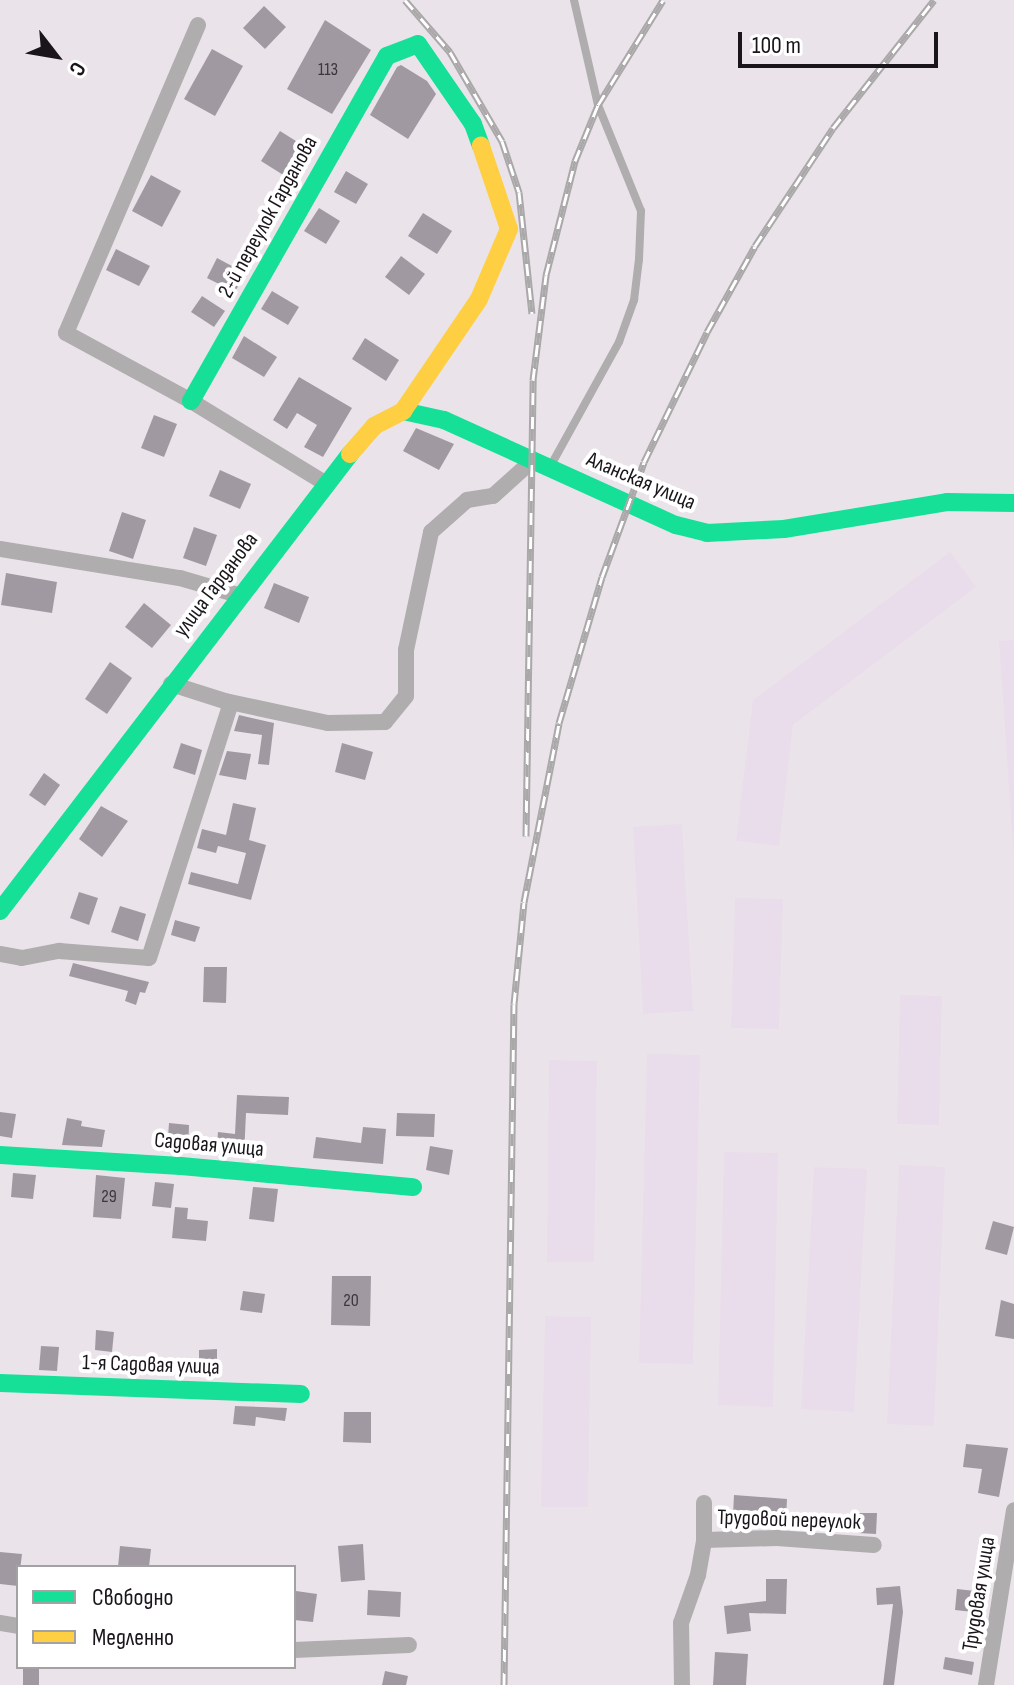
<!DOCTYPE html>
<html>
<head>
<meta charset="utf-8">
<style>
  body { margin:0 }
  #map { position:relative; width:1014px; height:1685px; overflow:hidden; background:#eae4ea; font-family:"Sofia Sans Condensed",sans-serif }
  div>[style] { position:absolute }
  [style*='--x'] { left:calc(var(--x)*1px); top:calc(var(--y)*1px); width:calc(var(--w)*1px); rotate:calc(var(--a)*1deg) }
  .built>* { inset:0; background:#e9ddeb }
  .building>* { inset:0; background:#a099a1 }
  .lane>* { height:8px; margin:-4px; padding:0 4px; transform-origin:4px; border-radius:4px; background:#afadae }
  .street>* { height:16px; margin:-8px; padding:0 8px; transform-origin:8px; border-radius:8px; background:#afadae }
  .fast>* { height:18px; margin:-9px; padding:0 9px; transform-origin:9px; border-radius:9px; background:#16e098 }
  .slow>* { height:18px; margin:-9px; padding:0 9px; transform-origin:9px; border-radius:9px; background:#ffcf43 }
  .rail>* { height:7px; margin-top:-3.5px; transform-origin:0; background:repeating-linear-gradient(90deg,#fff 0 12px,#aaa8a9 0 24px); box-sizing:border-box; border-block:2px solid #aaa8a9 }
  span { translate:-50% -50%; white-space:nowrap; text-align:center; line-height:1.15; -webkit-text-stroke:8px #fff; paint-order:stroke }
  .number-label { font-size:18px; color:#3b363c }
  .number-label span { -webkit-text-stroke-width:0 }
  .street-label { font-size:22px; color:#19151a }
  .legend { position:absolute; left:16px; top:1565px; width:280px; height:104px; box-sizing:border-box; background:#fff; border:2px solid #a3a1a3; margin:0; padding:10px 14px; list-style:none; font-size:24px; color:#19151a }
  .legend li { display:flex; align-items:center; gap:16px; height:40px }
  .legend b { width:40px; border:2px solid #a3a1a3 }
  .north { position:absolute; left:16px; top:16px; width:80px; height:80px; -webkit-text-stroke:6px #fff; paint-order:stroke; rotate:121deg; font-size:22px; font-weight:700; line-height:32px; text-align:center; color:#19151a }
  .north::after { content:''; display:block; margin:auto; width:28px; height:36px; background:#19151a; clip-path:polygon(50% 0,100% 100%,50% 72%,0 100%) }
  .scale { position:absolute; left:738px; top:32px; width:200px; height:36px; box-sizing:border-box; border:4px solid #19151a; border-top:0; padding-left:10px; font-size:24px; line-height:28px; white-space:nowrap; color:#19151a; -webkit-text-stroke:6px #fff; paint-order:stroke }
</style>
</head>
<body>
<div id="map">
  <div class="built">
    <i style="clip-path:polygon(950px 552px,976px 587px,793px 725px,779px 846px,736px 841px,753px 700px)"></i>
    <i style="clip-path:polygon(1014px 640px,1014px 860px,999px 641px)"></i>
    <i style="clip-path:polygon(682px 824px,693px 1011px,643px 1014px,633px 827px)"></i>
    <i style="clip-path:polygon(735px 898px,783px 899px,779px 1029px,731px 1028px)"></i>
    <i style="clip-path:polygon(900px 995px,942px 996px,939px 1125px,897px 1124px)"></i>
    <i style="clip-path:polygon(647px 1054px,700px 1055px,693px 1364px,639px 1363px)"></i>
    <i style="clip-path:polygon(549px 1060px,597px 1061px,594px 1262px,547px 1262px)"></i>
    <i style="clip-path:polygon(724px 1152px,778px 1153px,773px 1407px,718px 1405px)"></i>
    <i style="clip-path:polygon(899px 1165px,945px 1167px,934px 1426px,887px 1424px)"></i>
    <i style="clip-path:polygon(814px 1167px,867px 1169px,854px 1412px,801px 1409px)"></i>
    <i style="clip-path:polygon(545px 1316px,591px 1317px,588px 1507px,541px 1507px)"></i>
  </div>
  <div class="building">
    <i style="clip-path:polygon(264px 6px,286px 27px,265px 49px,243px 28px)"></i>
    <i style="clip-path:polygon(325px 20px,371px 50px,332px 114px,287px 89px)"></i>
    <i style="clip-path:polygon(212px 49px,243px 66px,215px 116px,184px 99px)"></i>
    <i style="clip-path:polygon(401px 65px,427px 81px,436px 94px,408px 139px,370px 115px,397px 67px)"></i>
    <i style="clip-path:polygon(280px 131px,307px 148px,288px 178px,261px 161px)"></i>
    <i style="clip-path:polygon(346px 171px,368px 184px,356px 204px,334px 192px)"></i>
    <i style="clip-path:polygon(151px 175px,181px 191px,162px 227px,132px 211px)"></i>
    <i style="clip-path:polygon(319px 208px,340px 221px,326px 244px,304px 231px)"></i>
    <i style="clip-path:polygon(423px 213px,452px 231px,437px 254px,408px 236px)"></i>
    <i style="clip-path:polygon(116px 249px,150px 266px,139px 286px,106px 270px)"></i>
    <i style="clip-path:polygon(401px 256px,425px 274px,409px 295px,385px 277px)"></i>
    <i style="clip-path:polygon(217px 258px,245px 273px,235px 292px,207px 278px)"></i>
    <i style="clip-path:polygon(272px 291px,299px 307px,288px 325px,261px 309px)"></i>
    <i style="clip-path:polygon(202px 296px,225px 311px,214px 327px,191px 312px)"></i>
    <i style="clip-path:polygon(244px 336px,277px 357px,264px 377px,232px 358px)"></i>
    <i style="clip-path:polygon(365px 338px,399px 360px,386px 381px,352px 359px)"></i>
    <i style="clip-path:polygon(299px 377px,352px 408px,323px 457px,304px 447px,317px 425px,297px 413px,287px 429px,273px 420px)"></i>
    <i style="clip-path:polygon(154px 415px,177px 424px,164px 457px,141px 448px)"></i>
    <i style="clip-path:polygon(416px 428px,454px 444px,439px 470px,403px 451px)"></i>
    <i style="clip-path:polygon(220px 470px,251px 484px,240px 509px,209px 496px)"></i>
    <i style="clip-path:polygon(122px 512px,146px 520px,133px 559px,109px 551px)"></i>
    <i style="clip-path:polygon(194px 527px,217px 535px,206px 566px,183px 558px)"></i>
    <i style="clip-path:polygon(6px 573px,57px 582px,52px 613px,1px 605px)"></i>
    <i style="clip-path:polygon(274px 583px,309px 597px,299px 623px,264px 608px)"></i>
    <i style="clip-path:polygon(144px 603px,171px 625px,152px 648px,125px 627px)"></i>
    <i style="clip-path:polygon(110px 662px,132px 678px,107px 714px,85px 699px)"></i>
    <i style="clip-path:polygon(239px 715px,274px 723px,269px 765px,258px 764px,262px 735px,234px 731px)"></i>
    <i style="clip-path:polygon(181px 743px,202px 750px,195px 775px,173px 768px)"></i>
    <i style="clip-path:polygon(342px 743px,373px 752px,365px 780px,335px 772px)"></i>
    <i style="clip-path:polygon(227px 751px,251px 754px,246px 780px,219px 775px)"></i>
    <i style="clip-path:polygon(44px 773px,60px 785px,45px 806px,29px 795px)"></i>
    <i style="clip-path:polygon(233px 803px,256px 808px,249px 840px,266px 845px,251px 900px,188px 884px,191px 872px,238px 884px,246px 853px,218px 846px,216px 853px,197px 848px,202px 829px,226px 835px)"></i>
    <i style="clip-path:polygon(101px 806px,128px 821px,102px 857px,79px 839px)"></i>
    <i style="clip-path:polygon(79px 892px,98px 898px,89px 925px,70px 918px)"></i>
    <i style="clip-path:polygon(120px 906px,146px 914px,138px 941px,111px 932px)"></i>
    <i style="clip-path:polygon(175px 920px,200px 927px,195px 942px,171px 935px)"></i>
    <i style="clip-path:polygon(73px 963px,149px 982px,145px 993px,140px 992px,136px 1005px,125px 1001px,128px 991px,69px 976px)"></i>
    <i style="clip-path:polygon(204px 967px,227px 967px,226px 1003px,203px 1002px)"></i>
    <i style="clip-path:polygon(237px 1095px,289px 1097px,288px 1115px,246px 1113px,244px 1156px,216px 1155px,218px 1132px,235px 1134px)"></i>
    <i style="clip-path:polygon(0 1112px,16px 1114px,12px 1138px,0 1136px)"></i>
    <i style="clip-path:polygon(397px 1113px,435px 1114px,434px 1137px,396px 1136px)"></i>
    <i style="clip-path:polygon(67px 1118px,82px 1121px,81px 1126px,105px 1130px,102px 1147px,62px 1145px)"></i>
    <i style="clip-path:polygon(169px 1123px,189px 1125px,188px 1153px,167px 1151px)"></i>
    <i style="clip-path:polygon(363px 1127px,386px 1129px,383px 1164px,313px 1158px,316px 1137px,361px 1143px)"></i>
    <i style="clip-path:polygon(430px 1146px,453px 1150px,449px 1175px,426px 1170px)"></i>
    <i style="clip-path:polygon(13px 1173px,36px 1175px,33px 1199px,11px 1197px)"></i>
    <i style="clip-path:polygon(96px 1175px,125px 1178px,121px 1219px,93px 1217px)"></i>
    <i style="clip-path:polygon(155px 1182px,174px 1184px,171px 1208px,152px 1206px)"></i>
    <i style="clip-path:polygon(253px 1187px,278px 1189px,274px 1222px,249px 1219px)"></i>
    <i style="clip-path:polygon(175px 1207px,188px 1208px,187px 1219px,208px 1221px,206px 1241px,172px 1238px)"></i>
    <i style="clip-path:polygon(993px 1221px,1014px 1227px,1007px 1255px,985px 1249px)"></i>
    <i style="clip-path:polygon(332px 1276px,371px 1276px,370px 1326px,331px 1325px)"></i>
    <i style="clip-path:polygon(243px 1291px,265px 1294px,262px 1313px,240px 1310px)"></i>
    <i style="clip-path:polygon(1001px 1300px,1014px 1304px,1014px 1339px,995px 1336px)"></i>
    <i style="clip-path:polygon(96px 1330px,114px 1332px,112px 1352px,95px 1350px)"></i>
    <i style="clip-path:polygon(41px 1346px,59px 1347px,57px 1371px,39px 1370px)"></i>
    <i style="clip-path:polygon(217px 1349px,217px 1377px,199px 1376px,199px 1350px)"></i>
    <i style="clip-path:polygon(143px 1360px,163px 1360px,162px 1375px,143px 1374px)"></i>
    <i style="clip-path:polygon(235px 1406px,287px 1408px,285px 1421px,256px 1417px,255px 1426px,233px 1424px)"></i>
    <i style="clip-path:polygon(344px 1412px,371px 1412px,371px 1443px,343px 1442px)"></i>
    <i style="clip-path:polygon(966px 1444px,1008px 1448px,999px 1497px,978px 1493px,982px 1469px,963px 1467px)"></i>
    <i style="clip-path:polygon(734px 1495px,787px 1499px,786px 1518px,733px 1515px)"></i>
    <i style="clip-path:polygon(859px 1513px,877px 1513px,876px 1534px,858px 1533px)"></i>
    <i style="clip-path:polygon(363px 1544px,365px 1580px,341px 1582px,338px 1546px)"></i>
    <i style="clip-path:polygon(120px 1546px,151px 1549px,149px 1567px,118px 1567px)"></i>
    <i style="clip-path:polygon(0 1552px,22px 1554px,18px 1586px,0 1584px)"></i>
    <i style="clip-path:polygon(766px 1579px,787px 1579px,786px 1614px,749px 1613px,751px 1631px,727px 1634px,724px 1606px,766px 1601px)"></i>
    <i style="clip-path:polygon(900px 1586px,903px 1612px,894px 1685px,883px 1685px,893px 1604px,877px 1605px,876px 1588px)"></i>
    <i style="clip-path:polygon(957px 1589px,975px 1591px,973px 1612px,955px 1610px)"></i>
    <i style="clip-path:polygon(368px 1590px,401px 1592px,400px 1617px,367px 1615px)"></i>
    <i style="clip-path:polygon(296px 1591px,317px 1594px,313px 1622px,294px 1620px)"></i>
    <i style="clip-path:polygon(715px 1652px,748px 1654px,746px 1685px,713px 1685px)"></i>
    <i style="clip-path:polygon(945px 1657px,974px 1662px,972px 1675px,943px 1669px)"></i>
    <i style="clip-path:polygon(23px 1667px,39px 1667px,39px 1685px,23px 1685px)"></i>
    <i style="clip-path:polygon(385px 1671px,408px 1676px,406px 1685px,382px 1685px)"></i>
  </div>
  <div class="lane">
    <i style="--x:550;--y:467;--w:143;--a:-61.1"></i>
    <i style="--x:619;--y:342;--w:45;--a:-70.3"></i>
    <i style="--x:634;--y:300;--w:41;--a:-83"></i>
    <i style="--x:639;--y:259;--w:48;--a:-87.6"></i>
    <i style="--x:641;--y:211;--w:114;--a:-112.1"></i>
    <i style="--x:598;--y:105;--w:108;--a:-102.9"></i>
  </div>
  <div class="street">
    <i style="--x:198;--y:25;--w:335;--a:113.2"></i>
    <i style="--x:66;--y:333;--w:142;--a:28.5"></i>
    <i style="--x:191;--y:401;--w:157;--a:31.5"></i>
    <i style="--x:0;--y:549;--w:182;--a:9.2"></i>
    <i style="--x:180;--y:578;--w:60;--a:16.3"></i>
    <i style="--x:225;--y:701;--w:105;--a:12.1"></i>
    <i style="--x:328;--y:723;--w:57;--a:-1"></i>
    <i style="--x:385;--y:722;--w:33;--a:-51"></i>
    <i style="--x:406;--y:696;--w:46;--a:-90"></i>
    <i style="--x:406;--y:650;--w:121;--a:-78"></i>
    <i style="--x:431;--y:532;--w:48;--a:-41.6"></i>
    <i style="--x:467;--y:500;--w:26;--a:-9"></i>
    <i style="--x:493;--y:496;--w:54;--a:-42"></i>
    <i style="--x:0;--y:954;--w:22;--a:10"></i>
    <i style="--x:22;--y:958;--w:38;--a:-11"></i>
    <i style="--x:59;--y:951;--w:90;--a:4.4"></i>
    <i style="--x:149;--y:958;--w:268;--a:-72.2"></i>
    <i style="--x:231;--y:703;--w:63;--a:-162.4"></i>
    <i style="--x:704;--y:1540;--w:73;--a:-1.6"></i>
    <i style="--x:777;--y:1538;--w:97;--a:4.1"></i>
    <i style="--x:0;--y:1623;--w:18;--a:9"></i>
    <i style="--x:294;--y:1650;--w:115;--a:-2.5"></i>
    <i style="--x:682;--y:1685;--w:62;--a:-90.9"></i>
    <i style="--x:681;--y:1623;--w:51;--a:-70.5"></i>
    <i style="--x:698;--y:1575;--w:36;--a:-80"></i>
    <i style="--x:704;--y:1540;--w:37;--a:-90"></i>
    <i style="--x:986;--y:1685;--w:177;--a:-80.9"></i>
  </div>
  <div class="fast">
    <i style="--x:191;--y:401;--w:397;--a:-60.4"></i>
    <i style="--x:387;--y:56;--w:33;--a:-21"></i>
    <i style="--x:418;--y:44;--w:97;--a:55.5"></i>
    <i style="--x:473;--y:124;--w:23;--a:70"></i>
    <i style="--x:403;--y:411;--w:42;--a:12.4"></i>
    <i style="--x:444;--y:420;--w:255;--a:24.4"></i>
    <i style="--x:676;--y:525;--w:32;--a:14"></i>
    <i style="--x:707;--y:533;--w:77;--a:-3"></i>
    <i style="--x:784;--y:529;--w:165;--a:-9.4"></i>
    <i style="--x:947;--y:502;--w:67;--a:0.9"></i>
    <i style="--x:0;--y:911;--w:576;--a:-52.55"></i>
    <i style="--x:0;--y:1155;--w:181;--a:3.5"></i>
    <i style="--x:181;--y:1166;--w:233;--a:5.2"></i>
    <i style="--x:0;--y:1383;--w:301;--a:2.1"></i>
  </div>
  <div class="slow">
    <i style="--x:350;--y:454;--w:37;--a:-49"></i>
    <i style="--x:374;--y:426;--w:33;--a:-27"></i>
    <i style="--x:403;--y:411;--w:135;--a:-55.8"></i>
    <i style="--x:479;--y:299;--w:76;--a:-66.8"></i>
    <i style="--x:509;--y:229;--w:88;--a:-108.6"></i>
  </div>
  <div class="rail">
    <i style="--x:405;--y:0;--w:69;--a:49.1"></i>
    <i style="--x:450;--y:52;--w:103;--a:59.7"></i>
    <i style="--x:502;--y:141;--w:54;--a:71.6"></i>
    <i style="--x:519;--y:192;--w:122;--a:83.9"></i>
    <i style="--x:526;--y:836;--w:456;--a:-89.1"></i>
    <i style="--x:533;--y:380;--w:106;--a:-82.9"></i>
    <i style="--x:546;--y:275;--w:118;--a:-75.7"></i>
    <i style="--x:575;--y:161;--w:61;--a:-67.7"></i>
    <i style="--x:598;--y:105;--w:123;--a:-58.2"></i>
    <i style="--x:504;--y:1685;--w:681;--a:-89.16"></i>
    <i style="--x:514;--y:1004;--w:102;--a:-84.4"></i>
    <i style="--x:524;--y:902;--w:182;--a:-78.9"></i>
    <i style="--x:559;--y:723;--w:152;--a:-73.6"></i>
    <i style="--x:602;--y:577;--w:122;--a:-69.9"></i>
    <i style="--x:644;--y:462;--w:144;--a:-64.1"></i>
    <i style="--x:707;--y:332;--w:98;--a:-60.8"></i>
    <i style="--x:755;--y:246;--w:141;--a:-56.5"></i>
    <i style="--x:833;--y:128;--w:163;--a:-51.7"></i>
  </div>
  <div class="number-label">
    <span style="left:328px;top:70px">113</span>
    <span style="left:109px;top:1197px">29</span>
    <span style="left:351px;top:1301px">20</span>
  </div>
  <div class="street-label">
    <span style="left:268px;top:217px;rotate:-61deg">2-й переулок Гарданова</span>
    <span style="left:641px;top:481px;rotate:23deg">Аланская улица</span>
    <span style="left:216px;top:585px;rotate:-53deg">улица Гарданова</span>
    <span style="left:209px;top:1145px;rotate:5deg">Садовая улица</span>
    <span style="left:151px;top:1365px;rotate:2deg">1-я Садовая улица</span>
    <span style="left:789px;top:1520px;rotate:2deg">Трудовой переулок</span>
    <span style="left:979px;top:1594px;rotate:-81deg">Трудовая улица</span>
  </div>
  <ul class="legend">
  <li><b style="height:10px;background:#16e098"></b>Свободно</li>
  <li><b style="height:10px;background:#ffcf43"></b>Медленно</li>
  </ul>
  <div class="north">С</div>
  <div class="scale">100 m</div>
</div>
</body>
</html>
